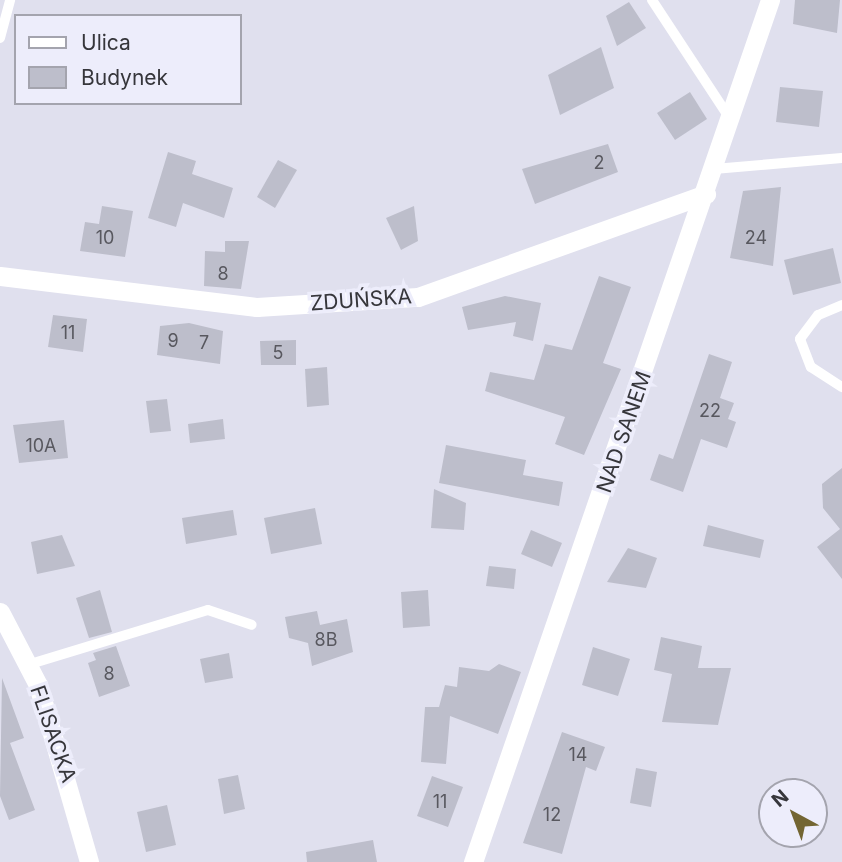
<!DOCTYPE html>
<html>
<head>
<meta charset="utf-8">
<style>
  body { margin:0 }
  #map { position:relative; width:842px; height:862px; overflow:hidden; background:#e0e0ee; font-family:Inter,sans-serif }
  div>[style] { position:absolute }
  [style*='--x'] { left:calc(var(--x)*1px); top:calc(var(--y)*1px); width:calc(var(--w)*1px); rotate:calc(var(--a)*1deg) }
  .building>* { inset:0; background:#bdbecb }
  .service>* { height:10px; margin:-5px; padding:0 5px; transform-origin:5px; border-radius:5px; background:#fff }
  .minor>* { height:19px; margin:-9.5px; padding:0 9.5px; transform-origin:9.5px; border-radius:9.5px; background:#fff }
  span { translate:-50% -50%; white-space:nowrap; text-align:center; line-height:1.15; -webkit-text-stroke:7px #ededfb; paint-order:stroke }
  .number-label { font-size:18px; color:#58585f }
  .number-label span { -webkit-text-stroke-width:0 }
  .street-label { font-size:21px; color:#36363b }
  .legend { position:absolute; left:14px; top:14px; width:228px; height:91px; box-sizing:border-box; background:#ededfb; border:2px solid #a4a4ae; margin:0; padding:9px 12px; list-style:none; font-size:21px; color:#36363b }
  .legend li { display:flex; align-items:center; gap:14px; height:35px }
  .legend b { width:35px; border:2px solid #a4a4ae }
  .north { position:absolute; left:758px; top:778px; width:70px; height:70px; box-sizing:border-box; background:#ededfb; border:2px solid #a4a4ae; border-radius:50%; rotate:319deg; font-size:19px; font-weight:700; line-height:28px; text-align:center; color:#36363b }
  .north::after { content:''; display:block; margin:auto; width:24px; height:32px; background:#736532; clip-path:polygon(50% 0,100% 100%,50% 72%,0 100%) }
</style>
</head>
<body>
<div id="map">
  <div class="building">
    <i style="clip-path:polygon(795px 0,840px 0,837px 33px,793px 24px)"></i>
    <i style="clip-path:polygon(629px 2px,646px 28px,617px 46px,606px 16px)"></i>
    <i style="clip-path:polygon(601px 47px,614px 88px,560px 115px,548px 75px)"></i>
    <i style="clip-path:polygon(780px 87px,823px 91px,819px 127px,776px 122px)"></i>
    <i style="clip-path:polygon(690px 92px,707px 119px,675px 140px,657px 113px)"></i>
    <i style="clip-path:polygon(608px 144px,618px 172px,535px 204px,522px 169px)"></i>
    <i style="clip-path:polygon(168px 152px,196px 161px,192px 174px,233px 188px,224px 218px,183px 203px,176px 227px,148px 218px)"></i>
    <i style="clip-path:polygon(278px 160px,297px 170px,275px 208px,257px 197px)"></i>
    <i style="clip-path:polygon(781px 187px,773px 266px,730px 258px,743px 191px)"></i>
    <i style="clip-path:polygon(102px 206px,133px 211px,125px 257px,80px 251px,85px 222px,99px 224px)"></i>
    <i style="clip-path:polygon(414px 206px,418px 241px,401px 250px,386px 218px)"></i>
    <i style="clip-path:polygon(225px 241px,249px 241px,241px 289px,204px 286px,205px 251px,225px 252px)"></i>
    <i style="clip-path:polygon(833px 248px,841px 283px,793px 295px,784px 260px)"></i>
    <i style="clip-path:polygon(599px 276px,631px 287px,603px 363px,621px 369px,584px 455px,555px 444px,565px 417px,485px 391px,490px 372px,534px 380px,545px 344px,572px 350px)"></i>
    <i style="clip-path:polygon(505px 296px,541px 303px,533px 341px,513px 336px,516px 322px,468px 330px,462px 307px)"></i>
    <i style="clip-path:polygon(53px 315px,87px 319px,83px 352px,48px 347px)"></i>
    <i style="clip-path:polygon(189px 323px,223px 331px,220px 364px,157px 355px,160px 326px)"></i>
    <i style="clip-path:polygon(296px 340px,296px 365px,261px 365px,260px 341px)"></i>
    <i style="clip-path:polygon(709px 354px,732px 362px,720px 398px,734px 403px,728px 419px,736px 422px,727px 448px,701px 439px,683px 492px,650px 480px,659px 454px,673px 459px)"></i>
    <i style="clip-path:polygon(327px 367px,329px 405px,307px 407px,305px 369px)"></i>
    <i style="clip-path:polygon(167px 399px,171px 431px,150px 433px,146px 401px)"></i>
    <i style="clip-path:polygon(223px 419px,225px 439px,190px 443px,188px 424px)"></i>
    <i style="clip-path:polygon(64px 420px,68px 458px,19px 463px,13px 425px)"></i>
    <i style="clip-path:polygon(446px 445px,526px 460px,523px 475px,563px 482px,559px 506px,439px 483px)"></i>
    <i style="clip-path:polygon(842px 468px,842px 579px,817px 547px,840px 529px,823px 508px,822px 484px)"></i>
    <i style="clip-path:polygon(434px 489px,466px 503px,464px 530px,431px 528px)"></i>
    <i style="clip-path:polygon(315px 508px,322px 544px,271px 554px,264px 518px)"></i>
    <i style="clip-path:polygon(233px 510px,237px 535px,186px 544px,182px 518px)"></i>
    <i style="clip-path:polygon(708px 525px,764px 540px,760px 558px,703px 546px)"></i>
    <i style="clip-path:polygon(531px 530px,562px 543px,552px 567px,521px 554px)"></i>
    <i style="clip-path:polygon(62px 535px,75px 566px,37px 574px,31px 542px)"></i>
    <i style="clip-path:polygon(628px 548px,657px 558px,646px 588px,607px 582px)"></i>
    <i style="clip-path:polygon(489px 566px,516px 569px,514px 589px,486px 586px)"></i>
    <i style="clip-path:polygon(100px 590px,112px 632px,89px 638px,76px 598px)"></i>
    <i style="clip-path:polygon(428px 590px,430px 626px,403px 628px,401px 592px)"></i>
    <i style="clip-path:polygon(317px 611px,320px 625px,347px 619px,353px 652px,312px 666px,308px 643px,289px 638px,285px 617px)"></i>
    <i style="clip-path:polygon(661px 637px,702px 646px,698px 668px,731px 668px,718px 725px,662px 722px,672px 674px,654px 670px)"></i>
    <i style="clip-path:polygon(116px 646px,130px 686px,99px 697px,88px 663px,96px 660px,93px 653px)"></i>
    <i style="clip-path:polygon(593px 647px,630px 659px,618px 696px,582px 685px)"></i>
    <i style="clip-path:polygon(229px 653px,233px 678px,205px 683px,200px 659px)"></i>
    <i style="clip-path:polygon(499px 664px,521px 672px,498px 734px,450px 716px,446px 764px,421px 762px,425px 707px,439px 707px,445px 685px,457px 687px,459px 667px,489px 671px)"></i>
    <i style="clip-path:polygon(2px 678px,24px 738px,10px 743px,35px 810px,9px 820px,0 796px)"></i>
    <i style="clip-path:polygon(562px 732px,605px 747px,596px 771px,586px 767px,562px 854px,523px 843px)"></i>
    <i style="clip-path:polygon(636px 768px,657px 772px,651px 807px,630px 803px)"></i>
    <i style="clip-path:polygon(238px 775px,245px 809px,224px 814px,218px 779px)"></i>
    <i style="clip-path:polygon(432px 776px,463px 787px,448px 827px,417px 816px)"></i>
    <i style="clip-path:polygon(167px 805px,176px 845px,146px 852px,137px 812px)"></i>
    <i style="clip-path:polygon(373px 840px,377px 862px,307px 862px,306px 852px)"></i>
  </div>
  <div class="service">
    <i style="--x:652;--y:0;--w:140;--a:56.7"></i>
    <i style="--x:0;--y:38;--w:39;--a:-75"></i>
    <i style="--x:714;--y:169;--w:128;--a:-4.9"></i>
    <i style="--x:842;--y:305;--w:26;--a:157"></i>
    <i style="--x:818;--y:315;--w:30;--a:127"></i>
    <i style="--x:800;--y:339;--w:30;--a:69"></i>
    <i style="--x:811;--y:367;--w:37;--a:33"></i>
    <i style="--x:27;--y:665;--w:189;--a:-16.9"></i>
    <i style="--x:208;--y:610;--w:46;--a:18.8"></i>
  </div>
  <div class="minor">
    <i style="--x:0;--y:276;--w:259;--a:6.9"></i>
    <i style="--x:257;--y:307;--w:161;--a:-3.6"></i>
    <i style="--x:418;--y:297;--w:306;--a:-19.7"></i>
    <i style="--x:0;--y:612;--w:82;--a:62.5"></i>
    <i style="--x:38;--y:685;--w:184;--a:73.9"></i>
    <i style="--x:473;--y:862;--w:912;--a:-70.99"></i>
  </div>
  <div class="number-label">
    <span style="left:599px;top:163px">2</span>
    <span style="left:105px;top:238px">10</span>
    <span style="left:756px;top:238px">24</span>
    <span style="left:223px;top:274px">8</span>
    <span style="left:68px;top:333px">11</span>
    <span style="left:173px;top:341px">9</span>
    <span style="left:204px;top:343px">7</span>
    <span style="left:278px;top:353px">5</span>
    <span style="left:710px;top:411px">22</span>
    <span style="left:41px;top:446px">10A</span>
    <span style="left:326px;top:640px">8B</span>
    <span style="left:109px;top:674px">8</span>
    <span style="left:578px;top:755px">14</span>
    <span style="left:440px;top:802px">11</span>
    <span style="left:552px;top:815px">12</span>
  </div>
  <div class="street-label">
    <span style="left:361px;top:300px;rotate:-4deg">ZDUŃSKA</span>
    <span style="left:624px;top:432px;rotate:-71deg">NAD SANEM</span>
    <span style="left:53px;top:734px;rotate:71deg">FLISACKA</span>
  </div>
  <ul class="legend">
  <li><b style="height:9px;background:#fff"></b>Ulica</li>
  <li><b style="height:19px;background:#bdbecb"></b>Budynek</li>
  </ul>
  <div class="north">N</div>
</div>
</body>
</html>
